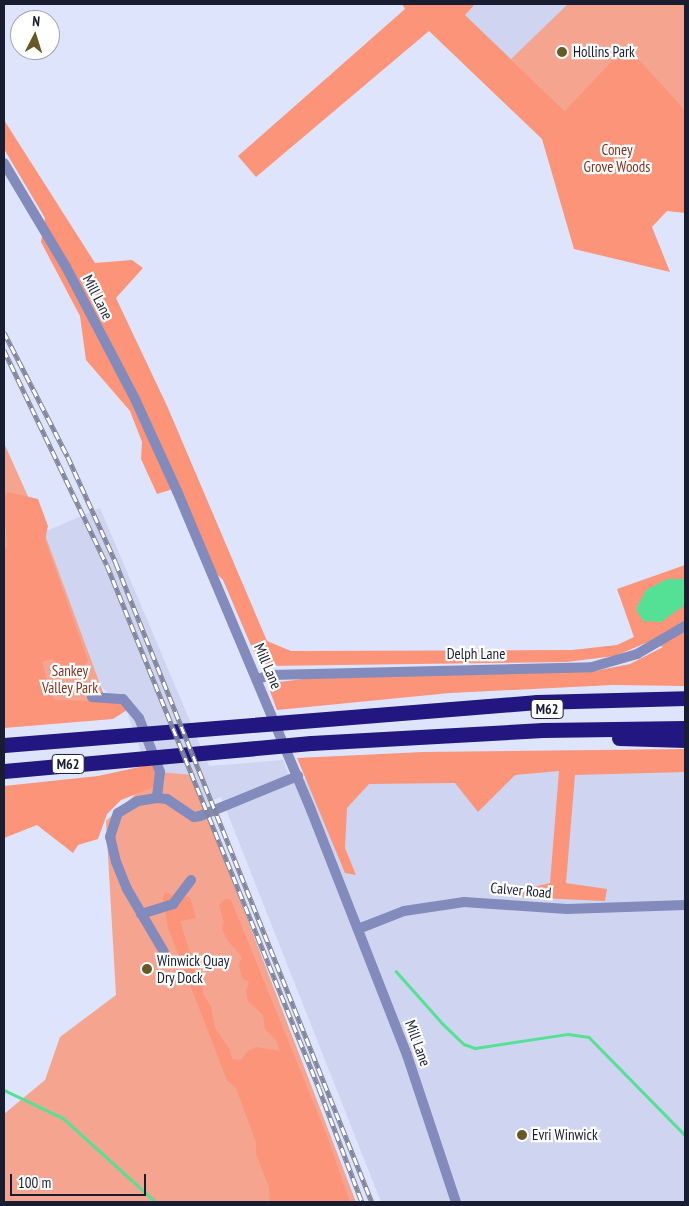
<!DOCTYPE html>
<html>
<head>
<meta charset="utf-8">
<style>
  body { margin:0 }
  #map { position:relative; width:689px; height:1206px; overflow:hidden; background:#dfe4fd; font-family:"PT Sans Narrow",sans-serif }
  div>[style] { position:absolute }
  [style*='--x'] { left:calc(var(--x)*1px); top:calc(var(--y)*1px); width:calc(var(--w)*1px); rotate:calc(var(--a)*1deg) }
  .built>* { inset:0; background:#cfd5f0 }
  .green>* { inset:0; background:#f4a48f }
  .forest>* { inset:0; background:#fb9479 }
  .water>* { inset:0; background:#55e195 }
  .stream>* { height:2.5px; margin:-1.25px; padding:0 1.25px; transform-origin:1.25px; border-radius:1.25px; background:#55e195 }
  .minor>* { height:10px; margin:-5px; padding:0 5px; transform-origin:5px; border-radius:5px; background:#828bbb }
  .highway>* { height:15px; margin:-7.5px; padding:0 7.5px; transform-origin:7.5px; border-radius:7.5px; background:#221780 }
  .rail>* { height:4.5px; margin-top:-2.25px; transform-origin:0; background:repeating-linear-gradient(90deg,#fff 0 8px,#81869d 0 16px); box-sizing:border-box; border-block:1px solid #81869d }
  .dots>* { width:14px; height:14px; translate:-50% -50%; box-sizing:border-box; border:2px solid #fff; border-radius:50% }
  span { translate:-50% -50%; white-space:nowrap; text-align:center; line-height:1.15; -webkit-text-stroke:4.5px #fff; paint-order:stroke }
  .shield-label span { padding:1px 4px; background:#fff; border:1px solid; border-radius:4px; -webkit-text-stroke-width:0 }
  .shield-label { font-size:14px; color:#191d32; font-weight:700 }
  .poi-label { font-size:15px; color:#191d32 }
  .left { translate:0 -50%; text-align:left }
  .park-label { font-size:15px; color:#83331d }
  .street-label { font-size:15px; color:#191d32 }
  .frame { position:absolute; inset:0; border:5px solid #191d32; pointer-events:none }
  .north { position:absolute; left:10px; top:10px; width:50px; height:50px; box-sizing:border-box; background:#fff; border:1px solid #a3a5ad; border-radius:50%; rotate:5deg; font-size:14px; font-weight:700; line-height:20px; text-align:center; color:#191d32 }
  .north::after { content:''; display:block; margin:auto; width:18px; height:22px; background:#665926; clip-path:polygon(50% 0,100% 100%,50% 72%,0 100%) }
  .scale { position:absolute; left:10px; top:1174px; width:136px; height:22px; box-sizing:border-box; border:2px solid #191d32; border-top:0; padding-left:6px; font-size:15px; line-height:18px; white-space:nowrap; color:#191d32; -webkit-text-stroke:4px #fff; paint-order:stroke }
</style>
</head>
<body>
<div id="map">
  <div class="built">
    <i style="clip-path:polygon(458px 4px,588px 4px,565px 111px,464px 15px)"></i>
    <i style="clip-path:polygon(100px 508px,209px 766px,283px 760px,292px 783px,310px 777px,685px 758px,685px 1202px,381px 1202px,221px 797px,189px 809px,155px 793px,128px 714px,97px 682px,44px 532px)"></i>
  </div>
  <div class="green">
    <i style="clip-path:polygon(568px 4px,685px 4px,685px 110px,661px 85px,565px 111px,511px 59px)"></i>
    <i style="clip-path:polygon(4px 443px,44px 532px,108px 706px,51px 703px,15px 576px,4px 549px)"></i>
    <i style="clip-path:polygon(160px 772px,192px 775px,356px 1202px,4px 1202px,4px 1114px,45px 1080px,60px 1037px,116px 995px,106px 821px)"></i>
  </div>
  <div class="forest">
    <i style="clip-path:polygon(402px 4px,475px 4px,465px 15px,565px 111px,626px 46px,685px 110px,685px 213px,667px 211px,652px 227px,670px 272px,574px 249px,542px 139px,429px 31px,256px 177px,238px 156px,405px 9px)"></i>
    <i style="clip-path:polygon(4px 120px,95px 263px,132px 260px,143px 268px,116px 298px,168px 408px,267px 641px,291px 651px,572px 650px,617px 645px,634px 637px,617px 589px,685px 565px,685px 686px,612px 685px,450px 693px,277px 710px,270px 691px,279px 682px,311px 678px,595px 671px,630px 664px,663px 647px,648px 642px,615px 656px,566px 662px,265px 666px,255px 655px,223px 580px,202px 560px,173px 489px,157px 494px,141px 459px,142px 442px,130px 411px,86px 360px,80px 316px,41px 242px,45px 218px,4px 149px)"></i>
    <i style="clip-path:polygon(7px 492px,38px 499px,48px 526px,45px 540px,88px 661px,77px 673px,51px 659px,42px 662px,50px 692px,55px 700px,95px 701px,117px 695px,127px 710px,113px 719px,4px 728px,4px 549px,7px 547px,4px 499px)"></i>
    <i style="clip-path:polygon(685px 749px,685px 772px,575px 775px,566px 883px,607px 889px,605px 901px,518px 897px,517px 891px,550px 883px,559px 771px,515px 775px,478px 812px,455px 783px,369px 784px,347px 808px,345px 848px,356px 875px,345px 873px,297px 758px,423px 752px)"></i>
    <i style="clip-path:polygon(153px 764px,157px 766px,156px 786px,121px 800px,107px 814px,98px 839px,78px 845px,73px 853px,37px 825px,4px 838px,4px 786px,98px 776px)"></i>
    <i style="clip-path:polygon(165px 892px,177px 897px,190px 897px,196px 918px,180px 921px,190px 953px,201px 963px,203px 994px,211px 1007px,215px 1028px,230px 1050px,232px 1059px,241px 1060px,248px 1051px,256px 1047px,280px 1051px,276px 1040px,265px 1029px,263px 1015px,248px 1001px,246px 991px,249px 982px,242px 978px,239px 965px,242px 957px,227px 940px,222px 928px,224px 922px,219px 905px,225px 899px,231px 900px,327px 1136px,350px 1202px,270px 1202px,269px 1187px,256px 1154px,256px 1142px,236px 1088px,227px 1080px,168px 928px,163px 898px)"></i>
  </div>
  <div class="water">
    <i style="clip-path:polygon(667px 579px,685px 579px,685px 605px,661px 622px,643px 621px,636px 609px,646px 590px)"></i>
  </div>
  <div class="stream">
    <i style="--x:396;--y:971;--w:71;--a:48.4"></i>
    <i style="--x:443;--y:1024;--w:29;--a:44"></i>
    <i style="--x:464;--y:1044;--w:12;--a:20"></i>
    <i style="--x:475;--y:1048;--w:94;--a:-8.6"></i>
    <i style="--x:568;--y:1034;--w:21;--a:8"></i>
    <i style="--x:589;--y:1037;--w:137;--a:45.6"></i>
    <i style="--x:4;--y:1090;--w:65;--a:25.4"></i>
    <i style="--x:63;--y:1118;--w:125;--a:42.1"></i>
  </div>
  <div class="minor">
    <i style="--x:4;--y:163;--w:121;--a:59.2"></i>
    <i style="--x:66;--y:267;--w:149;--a:62.4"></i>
    <i style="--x:135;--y:399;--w:101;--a:65.5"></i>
    <i style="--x:177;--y:491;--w:346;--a:67.2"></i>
    <i style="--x:311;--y:810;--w:263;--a:68.6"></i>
    <i style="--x:407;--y:1055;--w:155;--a:71.6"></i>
    <i style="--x:257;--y:679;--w:15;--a:-16"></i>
    <i style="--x:271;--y:675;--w:321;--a:-1.4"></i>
    <i style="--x:592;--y:667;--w:47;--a:-16.1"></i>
    <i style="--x:637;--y:654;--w:56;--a:-30.3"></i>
    <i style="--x:92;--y:697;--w:31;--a:4"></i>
    <i style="--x:123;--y:699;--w:25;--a:50"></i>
    <i style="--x:139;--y:718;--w:58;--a:68.7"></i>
    <i style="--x:160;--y:772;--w:26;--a:97"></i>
    <i style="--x:141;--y:914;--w:34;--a:-17"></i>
    <i style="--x:173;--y:904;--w:30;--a:-53"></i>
    <i style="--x:358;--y:929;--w:49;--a:-21.4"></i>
    <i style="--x:404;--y:911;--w:61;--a:-8.5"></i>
    <i style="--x:464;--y:902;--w:103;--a:3.9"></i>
    <i style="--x:567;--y:909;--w:118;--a:-1.9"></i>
    <i style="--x:164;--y:952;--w:73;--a:-120.4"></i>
    <i style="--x:127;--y:889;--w:29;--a:-112"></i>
    <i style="--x:116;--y:862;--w:26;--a:-103"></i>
    <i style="--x:110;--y:837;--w:25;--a:-72"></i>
    <i style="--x:118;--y:813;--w:23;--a:-31"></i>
    <i style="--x:138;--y:801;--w:19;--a:-9"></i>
    <i style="--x:157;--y:798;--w:10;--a:6"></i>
    <i style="--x:167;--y:799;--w:32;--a:34"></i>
    <i style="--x:194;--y:817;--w:6;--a:-9"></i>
    <i style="--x:200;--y:816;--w:106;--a:-22.2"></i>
  </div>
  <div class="highway">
    <i style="--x:619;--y:738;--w:66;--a:1.7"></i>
    <i style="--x:4;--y:745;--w:535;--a:-4.61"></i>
    <i style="--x:537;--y:702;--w:148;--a:-1.5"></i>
    <i style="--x:4;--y:771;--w:308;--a:-5.2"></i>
    <i style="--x:311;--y:743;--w:232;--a:-3.2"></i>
    <i style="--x:543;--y:730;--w:142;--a:-0.8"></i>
  </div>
  <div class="rail">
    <i style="--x:4;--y:332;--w:140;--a:62.9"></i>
    <i style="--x:68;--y:457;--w:116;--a:65.6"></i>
    <i style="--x:116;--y:563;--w:688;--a:68.17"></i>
    <i style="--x:4;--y:350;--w:238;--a:64.4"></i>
    <i style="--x:107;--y:565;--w:564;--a:67.93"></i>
    <i style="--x:319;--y:1088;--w:122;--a:69.3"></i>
  </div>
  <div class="dots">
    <i style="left:562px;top:52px;background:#665926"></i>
    <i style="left:147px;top:969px;background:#665926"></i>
    <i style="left:522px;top:1135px;background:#665926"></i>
  </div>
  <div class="shield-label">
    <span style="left:547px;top:709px">M62</span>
    <span style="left:68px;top:764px">M62</span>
  </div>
  <div class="poi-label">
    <span class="left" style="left:573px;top:52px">Hollins Park</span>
    <span class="left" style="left:157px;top:969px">Winwick Quay<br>Dry Dock</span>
    <span class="left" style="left:532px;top:1135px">Evri Winwick</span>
  </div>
  <div class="park-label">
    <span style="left:617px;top:158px">Coney<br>Grove Woods</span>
    <span style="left:70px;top:679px">Sankey<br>Valley Park</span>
  </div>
  <div class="street-label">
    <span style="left:98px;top:297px;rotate:63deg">Mill Lane</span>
    <span style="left:476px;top:654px">Delph Lane</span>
    <span style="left:268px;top:666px;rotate:67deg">Mill Lane</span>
    <span style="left:521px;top:890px;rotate:5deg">Calver Road</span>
    <span style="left:418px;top:1043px;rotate:70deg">Mill Lane</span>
  </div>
  <div class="frame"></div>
  <div class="north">N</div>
  <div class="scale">100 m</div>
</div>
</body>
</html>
